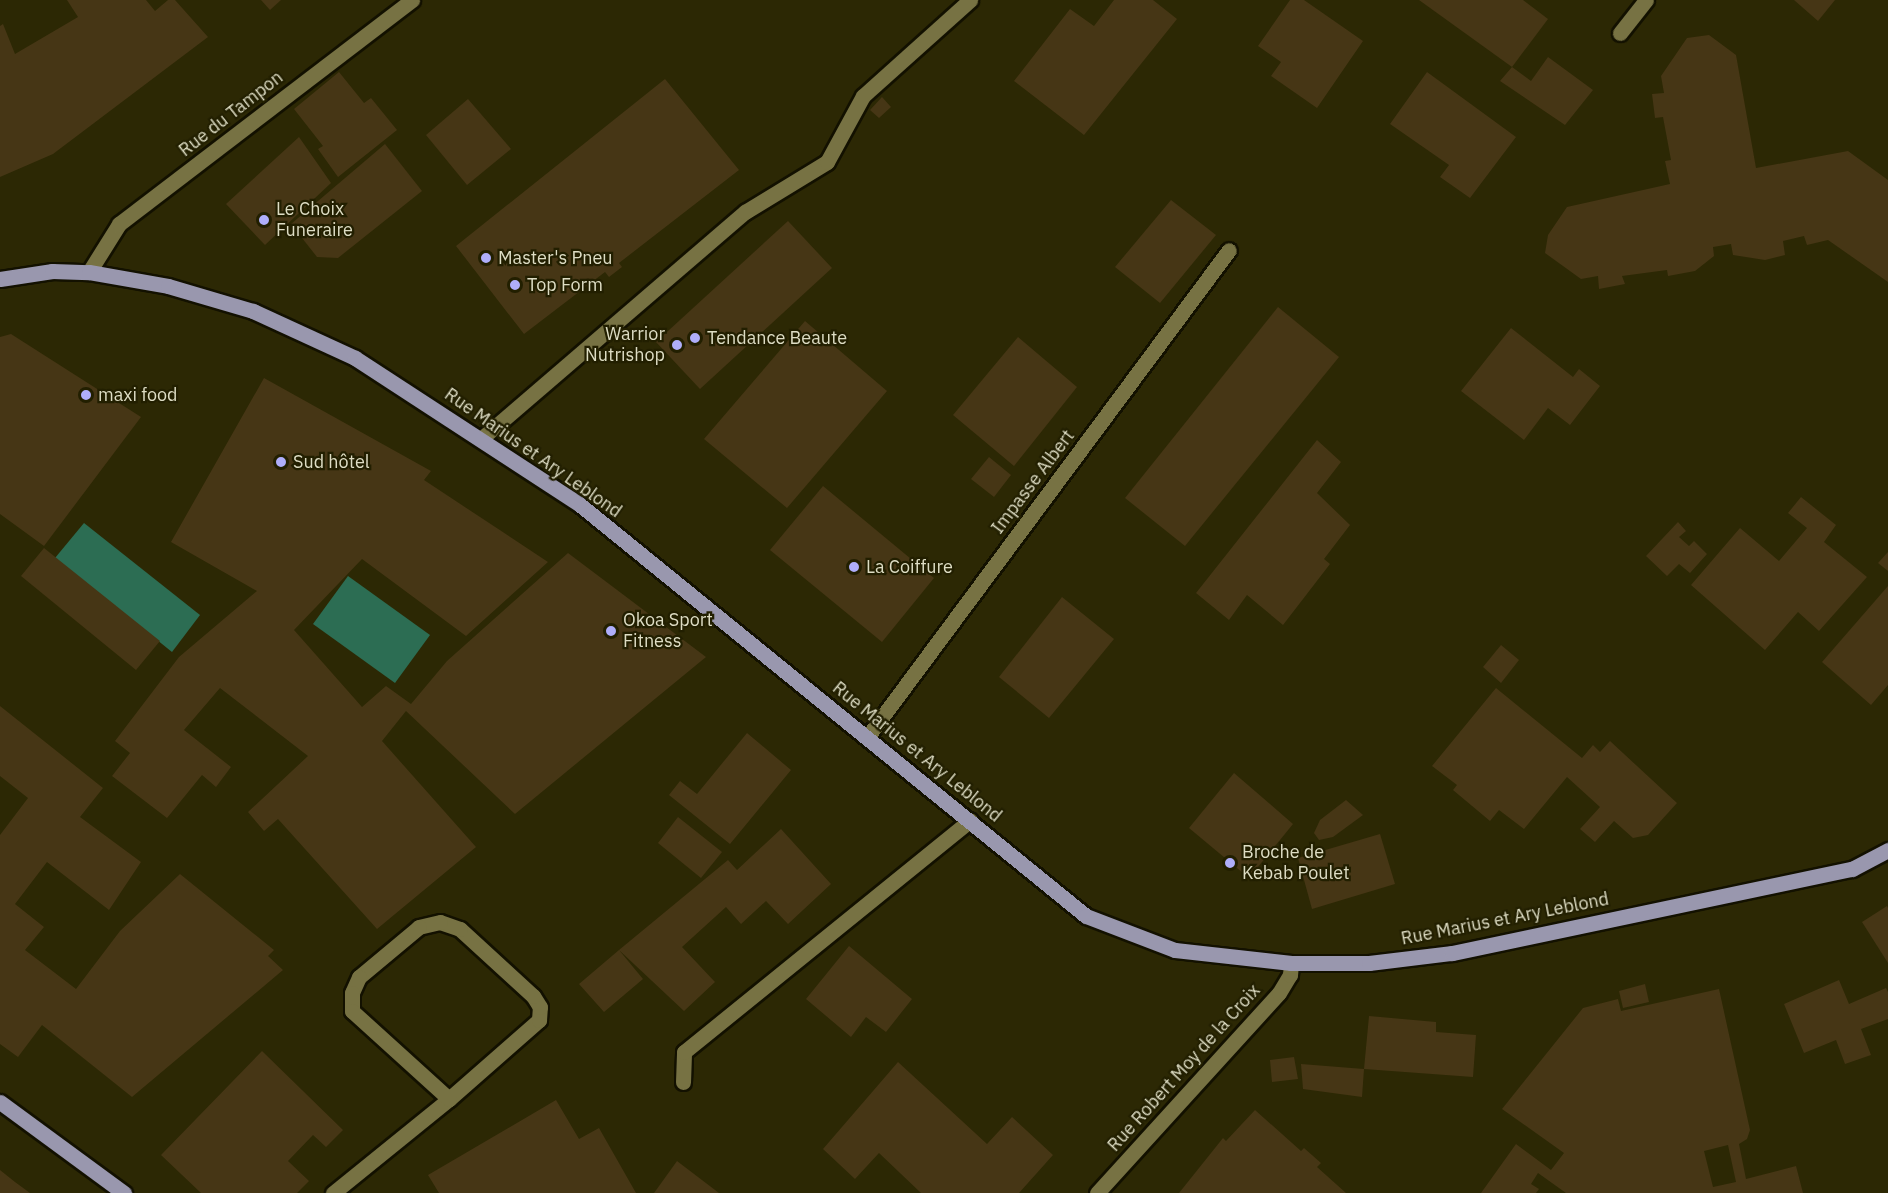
<!DOCTYPE html>
<html>
<head>
<meta charset="utf-8">
<style>
  body { margin:0 }
  #map { position:relative; width:1888px; height:1193px; overflow:hidden; background:#2c2804; font-family:"IBM Plex Sans",sans-serif }
  div>[style] { position:absolute }
  [style*='--x'] { left:calc(var(--x)*1px); top:calc(var(--y)*1px); width:calc(var(--w)*1px); rotate:calc(var(--a)*1deg) }
  .water>* { inset:0; background:#2c6d53 }
  .building>* { inset:0; background:#463615 }
  .roads { filter:drop-shadow(2px 0 #131100) drop-shadow(-2px 0 #131100) drop-shadow(0 2px #131100) drop-shadow(0 -2px #131100) }
  .minor>* { height:15px; margin:-7.5px; padding:0 7.5px; transform-origin:7.5px; border-radius:7.5px; background:#777243 }
  .major>* { height:15px; margin:-7.5px; padding:0 7.5px; transform-origin:7.5px; border-radius:7.5px; background:#9997ae }
  .dots>* { width:16px; height:16px; translate:-50% -50%; box-sizing:border-box; border:3px solid #221f00; border-radius:50% }
  span { translate:-50% -50%; white-space:nowrap; text-align:center; line-height:1.15; -webkit-text-stroke:4.5px #221f00; paint-order:stroke }
  .street-label { font-size:18px; color:#deddc4 }
  .poi-label { font-size:18px; color:#deddc4 }
  .left { translate:0 -50%; text-align:left }
  .right { translate:-100% -50%; text-align:right }
</style>
</head>
<body>
<div id="map">
  <div class="water">
    <i style="clip-path:polygon(84px 523px,200px 615px,172px 652px,55px 558px)"></i>
    <i style="clip-path:polygon(348px 576px,430px 635px,395px 683px,313px 624px)"></i>
  </div>
  <div class="building">
    <i style="clip-path:polygon(67px 0,146px 0,155px 11px,168px 0,175px 0,208px 37px,53px 154px,0 177px,0 26px,3px 24px,15px 54px,78px 17px)"></i>
    <i style="clip-path:polygon(261px 0,281px 0,270px 10px)"></i>
    <i style="clip-path:polygon(1114px 0,1153px 0,1177px 19px,1084px 135px,1014px 81px,1070px 9px,1094px 26px)"></i>
    <i style="clip-path:polygon(1290px 0,1304px 0,1363px 41px,1317px 108px,1271px 76px,1281px 62px,1258px 46px)"></i>
    <i style="clip-path:polygon(1419px 0,1523px 0,1548px 19px,1512px 67px)"></i>
    <i style="clip-path:polygon(1794px 0,1835px 0,1818px 21px)"></i>
    <i style="clip-path:polygon(1709px 35px,1736px 55px,1756px 168px,1848px 151px,1888px 180px,1888px 282px,1828px 240px,1807px 245px,1804px 236px,1783px 241px,1785px 255px,1765px 260px,1733px 255px,1731px 244px,1713px 247px,1714px 256px,1695px 271px,1668px 276px,1667px 270px,1622px 276px,1625px 284px,1599px 289px,1598px 276px,1581px 279px,1545px 253px,1548px 235px,1567px 207px,1670px 184px,1665px 161px,1671px 160px,1663px 117px,1655px 118px,1652px 94px,1664px 93px,1661px 76px,1687px 38px)"></i>
    <i style="clip-path:polygon(1548px 57px,1593px 90px,1565px 125px,1500px 81px,1512px 67px,1531px 81px)"></i>
    <i style="clip-path:polygon(339px 72px,364px 103px,371px 98px,397px 130px,338px 177px,318px 149px,323px 146px,294px 109px)"></i>
    <i style="clip-path:polygon(1427px 72px,1516px 137px,1470px 198px,1440px 177px,1449px 165px,1390px 124px)"></i>
    <i style="clip-path:polygon(665px 79px,739px 170px,619px 263px,622px 267px,609px 277px,605px 272px,524px 334px,456px 246px)"></i>
    <i style="clip-path:polygon(882px 97px,891px 107px,879px 118px,870px 110px)"></i>
    <i style="clip-path:polygon(468px 99px,511px 149px,467px 185px,426px 135px)"></i>
    <i style="clip-path:polygon(299px 137px,331px 183px,265px 245px,226px 204px)"></i>
    <i style="clip-path:polygon(385px 144px,422px 191px,338px 258px,317px 257px,291px 224px)"></i>
    <i style="clip-path:polygon(1171px 200px,1216px 235px,1160px 303px,1115px 267px)"></i>
    <i style="clip-path:polygon(788px 221px,832px 268px,700px 389px,656px 342px)"></i>
    <i style="clip-path:polygon(1278px 307px,1339px 357px,1185px 546px,1125px 498px)"></i>
    <i style="clip-path:polygon(805px 321px,887px 391px,787px 508px,704px 439px)"></i>
    <i style="clip-path:polygon(1511px 328px,1573px 377px,1579px 369px,1600px 386px,1570px 425px,1548px 408px,1524px 440px,1461px 391px)"></i>
    <i style="clip-path:polygon(11px 334px,141px 417px,44px 546px,0 514px,0 337px)"></i>
    <i style="clip-path:polygon(1018px 337px,1077px 387px,1014px 466px,953px 415px)"></i>
    <i style="clip-path:polygon(264px 378px,431px 471px,424px 480px,548px 562px,466px 636px,362px 559px,294px 630px,362px 707px,386px 686px,411px 704px,447px 661px,568px 553px,706px 657px,515px 814px,406px 711px,382px 741px,476px 847px,377px 929px,278px 819px,264px 831px,248px 812px,308px 756px,220px 688px,184px 730px,231px 767px,216px 787px,202px 775px,167px 818px,112px 776px,130px 753px,115px 741px,179px 657px,257px 591px,171px 542px)"></i>
    <i style="clip-path:polygon(1317px 440px,1341px 462px,1317px 493px,1350px 525px,1324px 559px,1330px 564px,1283px 625px,1247px 595px,1229px 620px,1196px 593px)"></i>
    <i style="clip-path:polygon(989px 457px,1011px 475px,994px 497px,971px 479px)"></i>
    <i style="clip-path:polygon(823px 486px,934px 578px,882px 642px,770px 550px)"></i>
    <i style="clip-path:polygon(1801px 497px,1836px 525px,1824px 542px,1867px 577px,1819px 631px,1798px 612px,1765px 650px,1691px 585px,1740px 528px,1779px 561px,1807px 528px,1788px 513px)"></i>
    <i style="clip-path:polygon(1678px 522px,1686px 531px,1679px 537px,1689px 546px,1694px 541px,1707px 554px,1690px 573px,1679px 564px,1667px 576px,1646px 556px)"></i>
    <i style="clip-path:polygon(44px 548px,160px 641px,136px 670px,21px 576px)"></i>
    <i style="clip-path:polygon(1888px 552px,1888px 571px,1878px 563px)"></i>
    <i style="clip-path:polygon(1888px 586px,1888px 685px,1871px 705px,1822px 662px)"></i>
    <i style="clip-path:polygon(1062px 597px,1114px 639px,1049px 718px,999px 677px)"></i>
    <i style="clip-path:polygon(1501px 645px,1519px 660px,1501px 683px,1483px 667px)"></i>
    <i style="clip-path:polygon(1496px 688px,1582px 758px,1593px 745px,1600px 752px,1610px 741px,1677px 803px,1648px 835px,1633px 838px,1614px 821px,1595px 842px,1580px 829px,1600px 807px,1567px 777px,1524px 829px,1499px 810px,1490px 821px,1453px 790px,1457px 785px,1432px 766px)"></i>
    <i style="clip-path:polygon(0 706px,103px 788px,80px 817px,141px 862px,109px 910px,47px 862px,15px 904px,44px 927px,25px 950px,76px 989px,120px 931px,180px 874px,274px 950px,268px 956px,283px 970px,132px 1097px,42px 1025px,18px 1057px,0 1044px,0 835px,28px 798px,0 776px)"></i>
    <i style="clip-path:polygon(747px 733px,791px 770px,730px 844px,669px 795px,680px 781px,697px 794px)"></i>
    <i style="clip-path:polygon(1234px 773px,1293px 824px,1249px 878px,1189px 828px)"></i>
    <i style="clip-path:polygon(1346px 800px,1363px 815px,1333px 837px,1319px 840px,1314px 833px,1320px 820px)"></i>
    <i style="clip-path:polygon(678px 817px,722px 852px,701px 878px,658px 843px)"></i>
    <i style="clip-path:polygon(781px 829px,831px 884px,788px 924px,766px 901px,741px 924px,726px 907px,682px 947px,715px 982px,684px 1011px,619px 950px,643px 979px,604px 1012px,579px 984px,619px 950px,728px 860px,737px 870px)"></i>
    <i style="clip-path:polygon(1380px 834px,1395px 884px,1312px 909px,1298px 858px)"></i>
    <i style="clip-path:polygon(1887px 906px,1888px 908px,1888px 963px,1862px 922px)"></i>
    <i style="clip-path:polygon(849px 946px,912px 999px,886px 1032px,866px 1017px,851px 1037px,806px 999px)"></i>
    <i style="clip-path:polygon(1839px 980px,1849px 1004px,1886px 988px,1888px 992px,1888px 1019px,1861px 1029px,1871px 1055px,1845px 1064px,1836px 1040px,1804px 1053px,1784px 1004px)"></i>
    <i style="clip-path:polygon(1645px 984px,1649px 1002px,1623px 1008px,1619px 991px)"></i>
    <i style="clip-path:polygon(evenodd,1719px 989px,1750px 1130px,1747px 1139px,1739px 1144px,1746px 1179px,1796px 1166px,1803px 1193px,1566px 1193px,1538px 1173px,1531px 1184px,1539px 1189px,1536px 1193px,1481px 1193px,1516px 1144px,1551px 1170px,1564px 1153px,1502px 1109px,1583px 1008px,1618px 999px,1621px 1011px,1719px 989px,1728px 1145px,1736px 1182px,1713px 1187px,1704px 1151px,1728px 1145px)"></i>
    <i style="clip-path:polygon(1369px 1016px,1436px 1022px,1436px 1032px,1476px 1035px,1473px 1077px,1364px 1069px)"></i>
    <i style="clip-path:polygon(262px 1051px,343px 1130px,326px 1147px,313px 1135px,288px 1161px,309px 1181px,297px 1193px,201px 1193px,161px 1155px)"></i>
    <i style="clip-path:polygon(1294px 1057px,1298px 1079px,1272px 1082px,1270px 1060px)"></i>
    <i style="clip-path:polygon(898px 1062px,987px 1144px,1012px 1117px,1053px 1155px,1019px 1193px,921px 1193px,879px 1153px,855px 1179px,823px 1149px)"></i>
    <i style="clip-path:polygon(1301px 1064px,1364px 1069px,1362px 1097px,1303px 1089px)"></i>
    <i style="clip-path:polygon(556px 1100px,579px 1139px,599px 1128px,636px 1193px,439px 1193px,428px 1175px)"></i>
    <i style="clip-path:polygon(1255px 1110px,1301px 1151px,1304px 1148px,1321px 1163px,1317px 1167px,1346px 1193px,1179px 1193px,1223px 1138px,1226px 1141px)"></i>
    <i style="clip-path:polygon(677px 1161px,719px 1193px,654px 1193px)"></i>
    <i style="clip-path:polygon(0 1170px,15px 1182px,30px 1193px,0 1193px)"></i>
  </div>
  <div class="roads">
    <div class="minor">
      <i style="--x:1620;--y:33;--w:42;--a:-51.8"></i>
      <i style="--x:89;--y:272;--w:57;--a:-58"></i>
      <i style="--x:119;--y:224;--w:369;--a:-37.4"></i>
      <i style="--x:482;--y:438;--w:347;--a:-40.7"></i>
      <i style="--x:745;--y:212;--w:96;--a:-31.4"></i>
      <i style="--x:827;--y:162;--w:75;--a:-61.4"></i>
      <i style="--x:863;--y:96;--w:144;--a:-41.9"></i>
      <i style="--x:868;--y:736;--w:605;--a:-53.4"></i>
      <i style="--x:683;--y:1082;--w:30;--a:-88"></i>
      <i style="--x:684;--y:1052;--w:368;--a:-39"></i>
      <i style="--x:333;--y:1193;--w:149;--a:-39"></i>
      <i style="--x:449;--y:1099;--w:120;--a:-41.3"></i>
      <i style="--x:539;--y:1020;--w:13;--a:-86"></i>
      <i style="--x:540;--y:1007;--w:13;--a:-122"></i>
      <i style="--x:533;--y:996;--w:99;--a:-137.5"></i>
      <i style="--x:460;--y:929;--w:21;--a:-161"></i>
      <i style="--x:440;--y:922;--w:22;--a:167"></i>
      <i style="--x:419;--y:927;--w:78;--a:140.2"></i>
      <i style="--x:359;--y:977;--w:17;--a:114"></i>
      <i style="--x:352;--y:993;--w:18;--a:90"></i>
      <i style="--x:352;--y:1011;--w:131;--a:42.2"></i>
      <i style="--x:1097;--y:1193;--w:270;--a:-47.7"></i>
      <i style="--x:1279;--y:993;--w:21;--a:-59"></i>
      <i style="--x:1290;--y:975;--w:12;--a:-85"></i>
    </div>
    <div class="major">
      <i style="--x:0;--y:279;--w:53;--a:-8.7"></i>
      <i style="--x:52;--y:271;--w:37;--a:2"></i>
      <i style="--x:89;--y:272;--w:80;--a:10"></i>
      <i style="--x:168;--y:286;--w:89;--a:16.4"></i>
      <i style="--x:253;--y:311;--w:112;--a:24.7"></i>
      <i style="--x:355;--y:358;--w:267;--a:33.1"></i>
      <i style="--x:579;--y:504;--w:653;--a:39.1"></i>
      <i style="--x:1086;--y:916;--w:95;--a:20.9"></i>
      <i style="--x:1175;--y:950;--w:117;--a:6.4"></i>
      <i style="--x:1291;--y:963;--w:78;--a:0"></i>
      <i style="--x:1369;--y:963;--w:84;--a:-6.9"></i>
      <i style="--x:1452;--y:953;--w:409;--a:-11.9"></i>
      <i style="--x:1852;--y:869;--w:41;--a:-27.8"></i>
      <i style="--x:0;--y:1102;--w:154;--a:36.3"></i>
    </div>
  </div>
  <div class="dots">
    <i style="left:264px;top:220px;background:#afaefa"></i>
    <i style="left:486px;top:258px;background:#afaefa"></i>
    <i style="left:515px;top:285px;background:#afaefa"></i>
    <i style="left:695px;top:338px;background:#afaefa"></i>
    <i style="left:677px;top:345px;background:#afaefa"></i>
    <i style="left:86px;top:395px;background:#afaefa"></i>
    <i style="left:281px;top:462px;background:#afaefa"></i>
    <i style="left:854px;top:567px;background:#afaefa"></i>
    <i style="left:611px;top:631px;background:#afaefa"></i>
    <i style="left:1230px;top:863px;background:#afaefa"></i>
  </div>
  <div class="street-label">
    <span style="left:231px;top:114px;rotate:-38deg">Rue du Tampon</span>
    <span style="left:533px;top:453px;rotate:35deg">Rue Marius et Ary Leblond</span>
    <span style="left:1033px;top:482px;rotate:-53deg">Impasse Albert</span>
    <span style="left:917px;top:752px;rotate:39deg">Rue Marius et Ary Leblond</span>
    <span style="left:1505px;top:919px;rotate:-11deg">Rue Marius et Ary Leblond</span>
    <span style="left:1184px;top:1068px;rotate:-48deg">Rue Robert Moy de la Croix</span>
  </div>
  <div class="poi-label">
    <span class="left" style="left:276px;top:220px">Le Choix<br>Funeraire</span>
    <span class="left" style="left:498px;top:258px">Master's Pneu</span>
    <span class="left" style="left:527px;top:285px">Top Form</span>
    <span class="right" style="left:665px;top:345px">Warrior<br>Nutrishop</span>
    <span class="left" style="left:707px;top:338px">Tendance Beaute</span>
    <span class="left" style="left:98px;top:395px">maxi food</span>
    <span class="left" style="left:293px;top:462px">Sud hôtel</span>
    <span class="left" style="left:866px;top:567px">La Coiffure</span>
    <span class="left" style="left:623px;top:631px">Okoa Sport<br>Fitness</span>
    <span class="left" style="left:1242px;top:863px">Broche de<br>Kebab Poulet</span>
  </div>
</div>
</body>
</html>
